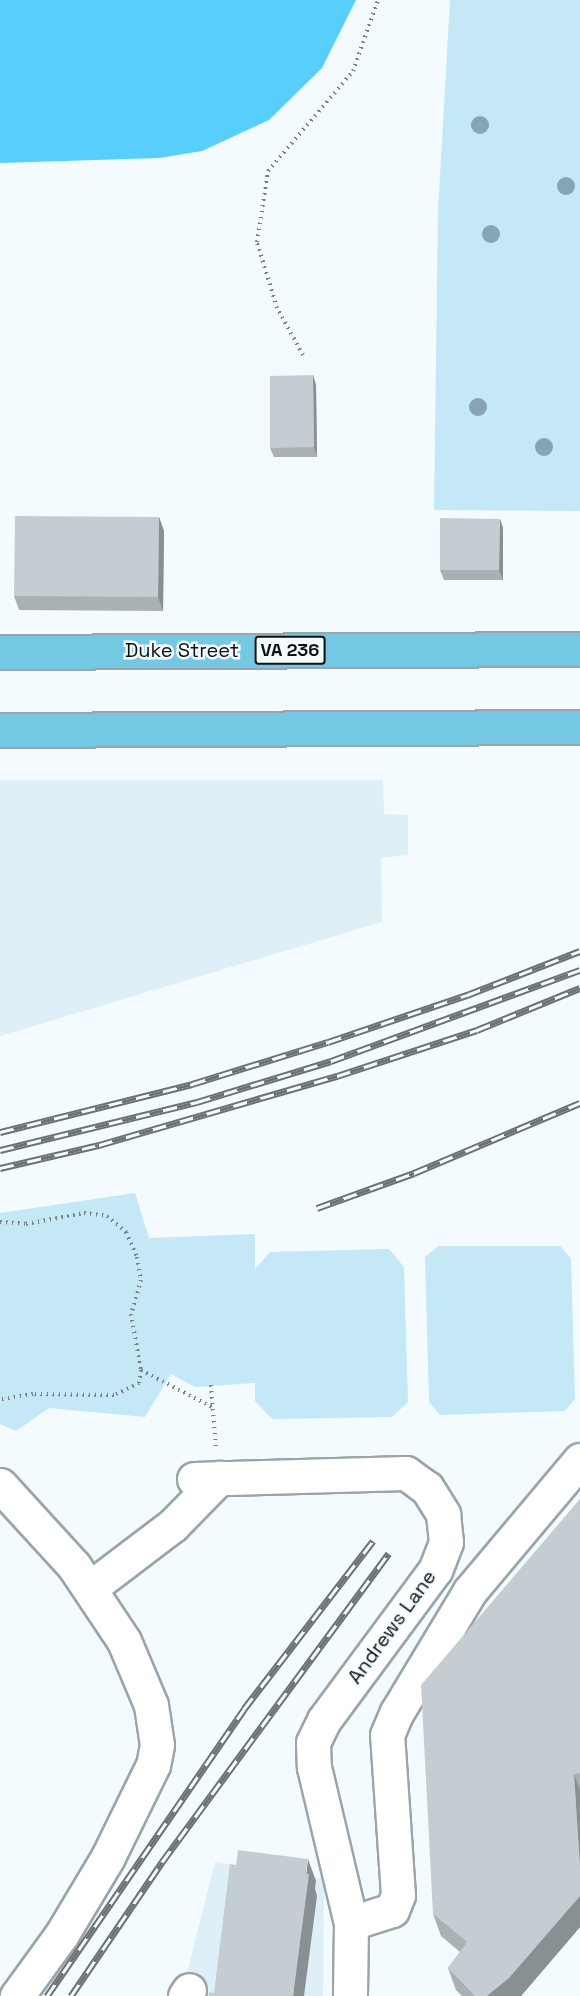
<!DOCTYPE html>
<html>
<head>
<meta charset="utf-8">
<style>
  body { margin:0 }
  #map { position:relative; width:580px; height:1996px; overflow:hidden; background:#f3fbff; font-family:"Space Grotesk",sans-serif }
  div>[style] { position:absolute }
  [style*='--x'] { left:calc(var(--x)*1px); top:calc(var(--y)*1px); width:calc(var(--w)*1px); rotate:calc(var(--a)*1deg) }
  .built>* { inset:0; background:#deeff7 }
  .green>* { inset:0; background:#c5e8f7 }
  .water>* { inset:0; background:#58cefc }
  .path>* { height:4px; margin-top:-2px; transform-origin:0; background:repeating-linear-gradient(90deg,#797e80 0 1.5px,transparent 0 6px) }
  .roads { filter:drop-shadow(2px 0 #9ba5a9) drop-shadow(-2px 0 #9ba5a9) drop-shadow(0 2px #9ba5a9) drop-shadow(0 -2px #9ba5a9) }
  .minor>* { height:33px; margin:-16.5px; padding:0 16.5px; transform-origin:16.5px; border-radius:16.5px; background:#fff }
  .major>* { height:33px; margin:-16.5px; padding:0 16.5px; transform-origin:16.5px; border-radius:16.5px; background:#74c8e3 }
  .rail>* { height:7px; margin-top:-3.5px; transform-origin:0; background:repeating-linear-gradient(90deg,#f3fbff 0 14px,#6c7173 0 28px); box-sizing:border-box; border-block:2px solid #6c7173 }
  .trees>* { width:18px; height:18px; margin:-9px; border-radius:50%; background:#86a4b1 }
  .wall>* { inset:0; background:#a9b1b5 }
  .shaded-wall>* { inset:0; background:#899093 }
  .building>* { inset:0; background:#c4ced2 }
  span { translate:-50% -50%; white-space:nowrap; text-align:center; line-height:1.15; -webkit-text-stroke:5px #f3fbff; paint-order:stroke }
  .shield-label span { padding:2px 4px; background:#f3fbff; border:2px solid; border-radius:4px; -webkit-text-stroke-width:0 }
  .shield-label { font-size:18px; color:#0d1011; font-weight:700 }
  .street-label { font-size:20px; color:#0d1011 }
</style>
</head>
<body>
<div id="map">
  <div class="built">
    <i style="clip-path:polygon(0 780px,383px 780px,384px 814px,408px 815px,408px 855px,381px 858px,382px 922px,0 1036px)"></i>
    <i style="clip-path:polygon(215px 1862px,324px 1879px,323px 1996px,181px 1996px)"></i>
  </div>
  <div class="green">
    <i style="clip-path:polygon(450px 0,580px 0,580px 511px,434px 510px,438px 211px)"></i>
    <i style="clip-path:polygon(135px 1193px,149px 1238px,255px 1234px,255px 1269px,270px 1252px,389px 1249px,404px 1267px,408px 1402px,392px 1417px,272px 1419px,255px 1401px,255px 1383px,195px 1387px,171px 1374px,145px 1417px,49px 1408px,16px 1431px,0 1424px,0 1213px)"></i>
    <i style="clip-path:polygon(438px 1246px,560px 1246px,571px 1258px,575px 1399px,565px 1411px,440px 1415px,429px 1402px,425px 1257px)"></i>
  </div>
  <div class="water">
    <i style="clip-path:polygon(0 0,356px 0,322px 68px,269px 120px,202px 151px,159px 158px,0 163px)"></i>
  </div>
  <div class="path">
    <i style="--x:303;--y:355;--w:54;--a:-119"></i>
    <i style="--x:277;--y:308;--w:69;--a:-106.9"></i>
    <i style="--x:257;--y:242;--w:72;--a:-81.2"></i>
    <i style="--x:268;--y:171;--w:131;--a:-49.6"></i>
    <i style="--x:353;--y:71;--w:75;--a:-70.6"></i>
    <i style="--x:0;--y:1222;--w:26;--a:4"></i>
    <i style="--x:26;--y:1224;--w:59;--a:-10.7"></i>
    <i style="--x:84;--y:1213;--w:23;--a:7"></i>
    <i style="--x:107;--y:1216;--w:25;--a:40"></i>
    <i style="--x:126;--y:1232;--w:27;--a:66"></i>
    <i style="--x:137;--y:1257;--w:23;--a:80"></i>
    <i style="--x:141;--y:1280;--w:35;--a:106"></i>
    <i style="--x:131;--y:1314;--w:57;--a:79.9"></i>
    <i style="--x:141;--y:1370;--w:13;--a:99"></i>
    <i style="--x:139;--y:1383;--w:28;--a:154"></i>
    <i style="--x:114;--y:1395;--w:81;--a:-179.3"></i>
    <i style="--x:33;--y:1394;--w:33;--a:171"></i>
    <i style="--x:141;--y:1370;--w:80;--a:27.5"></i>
    <i style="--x:211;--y:1385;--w:62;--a:85.4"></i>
  </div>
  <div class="roads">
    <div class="minor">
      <i style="--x:194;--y:1479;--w:212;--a:-1.6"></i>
      <i style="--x:406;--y:1473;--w:26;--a:36"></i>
      <i style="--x:427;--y:1488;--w:31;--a:58"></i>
      <i style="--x:443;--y:1514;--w:28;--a:84"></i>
      <i style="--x:446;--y:1542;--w:30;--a:111"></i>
      <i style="--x:435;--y:1570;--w:187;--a:126.5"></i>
      <i style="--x:324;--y:1720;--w:25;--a:116"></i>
      <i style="--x:313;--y:1743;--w:24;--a:88"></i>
      <i style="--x:314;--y:1767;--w:160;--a:76.7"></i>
      <i style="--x:351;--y:1923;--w:73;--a:90.8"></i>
      <i style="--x:0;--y:1485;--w:110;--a:47.6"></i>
      <i style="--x:74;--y:1566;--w:90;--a:56.3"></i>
      <i style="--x:124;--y:1641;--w:69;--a:67.1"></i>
      <i style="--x:151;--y:1705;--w:40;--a:81.5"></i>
      <i style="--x:157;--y:1745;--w:20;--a:101"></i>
      <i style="--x:153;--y:1765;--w:102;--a:116.1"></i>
      <i style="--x:108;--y:1857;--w:90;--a:120.9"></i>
      <i style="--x:62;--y:1934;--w:77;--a:126"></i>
      <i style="--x:90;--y:1588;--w:104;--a:-37.2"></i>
      <i style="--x:173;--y:1525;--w:66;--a:-45.6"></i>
      <i style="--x:351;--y:1923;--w:43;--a:-17.6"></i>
      <i style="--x:392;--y:1910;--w:16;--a:-68"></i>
      <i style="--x:398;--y:1895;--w:160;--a:-93.9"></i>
      <i style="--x:387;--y:1735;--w:25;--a:-67"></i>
      <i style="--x:397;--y:1712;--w:141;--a:-58.9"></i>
      <i style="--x:470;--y:1591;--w:171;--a:-50"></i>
      <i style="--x:185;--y:1996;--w:7;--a:-56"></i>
    </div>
    <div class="major">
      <i style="--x:0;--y:652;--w:580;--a:-0.3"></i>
      <i style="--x:0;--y:730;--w:580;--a:-0.3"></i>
    </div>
  </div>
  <div class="rail">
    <i style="--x:0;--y:1132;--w:198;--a:-14"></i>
    <i style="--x:192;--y:1084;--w:142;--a:-17.2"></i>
    <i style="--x:328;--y:1042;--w:147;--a:-18.7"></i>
    <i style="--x:467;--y:995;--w:121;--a:-21.3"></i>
    <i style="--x:0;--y:1150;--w:203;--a:-13.7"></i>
    <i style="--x:197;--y:1102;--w:140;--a:-17"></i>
    <i style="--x:331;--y:1061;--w:265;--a:-20.1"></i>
    <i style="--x:0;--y:1168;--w:102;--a:-13.1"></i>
    <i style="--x:99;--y:1145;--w:248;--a:-16.2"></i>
    <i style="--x:337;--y:1076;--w:147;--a:-18.2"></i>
    <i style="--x:477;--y:1030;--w:111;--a:-22.2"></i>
    <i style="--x:317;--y:1208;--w:103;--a:-19.8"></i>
    <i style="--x:414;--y:1173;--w:180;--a:-22.9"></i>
    <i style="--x:47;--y:1996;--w:348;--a:-55.5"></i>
    <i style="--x:244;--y:1709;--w:212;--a:-52.5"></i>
    <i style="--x:71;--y:1996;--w:162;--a:-55.8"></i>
    <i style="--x:162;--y:1862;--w:383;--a:-53.7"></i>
  </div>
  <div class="trees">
    <i style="left:480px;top:125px"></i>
    <i style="left:566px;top:186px"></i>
    <i style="left:491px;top:234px"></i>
    <i style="left:478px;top:407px"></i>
    <i style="left:544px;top:447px"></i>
  </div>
  <div class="wall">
    <i style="clip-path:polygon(313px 375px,316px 385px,317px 457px,274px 457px,270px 448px)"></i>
    <i style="clip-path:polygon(159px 517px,164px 531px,163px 611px,19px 610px,14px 596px)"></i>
    <i style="clip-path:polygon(500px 519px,503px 528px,503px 580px,444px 580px,440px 570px)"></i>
    <i style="clip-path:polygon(580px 1499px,580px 1927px,521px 1996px,462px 1996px,456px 1990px,448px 1968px,460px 1952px,441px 1936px,433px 1914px)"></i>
  </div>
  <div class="shaded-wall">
    <i style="clip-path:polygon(313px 375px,316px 385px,317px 457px,314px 447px)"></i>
    <i style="clip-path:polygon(159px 517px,164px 531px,163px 611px,158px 597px)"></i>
    <i style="clip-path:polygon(500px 519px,503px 528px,503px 580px,499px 570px)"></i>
    <i style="clip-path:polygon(574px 1774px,580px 1790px,580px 1867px)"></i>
    <i style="clip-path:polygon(308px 1859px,316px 1881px,315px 1889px,317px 1896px,304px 1996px,293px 1996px)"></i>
    <i style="clip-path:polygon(580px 1896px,580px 1927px,521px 1996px,487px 1996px)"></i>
  </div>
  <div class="building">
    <i style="clip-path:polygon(313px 375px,314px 447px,270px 448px,270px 376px)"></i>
    <i style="clip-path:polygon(15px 516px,159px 517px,158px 597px,14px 596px)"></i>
    <i style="clip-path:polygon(440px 518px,500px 519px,499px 570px,440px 570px)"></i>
    <i style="clip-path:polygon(580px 1499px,580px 1773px,574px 1774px,580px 1867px,580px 1896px,509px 1978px,487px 1996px,475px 1996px,448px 1968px,467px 1942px,433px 1914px,421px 1685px)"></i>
    <i style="clip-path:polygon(238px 1850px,308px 1859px,306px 1874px,309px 1874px,293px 1996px,209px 1996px,209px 1992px,214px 1993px,230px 1864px,236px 1865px)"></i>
  </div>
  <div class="shield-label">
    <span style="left:290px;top:650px">VA 236</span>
  </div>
  <div class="street-label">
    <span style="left:182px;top:650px">Duke Street</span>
    <span style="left:392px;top:1627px;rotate:-54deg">Andrews Lane</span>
  </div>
</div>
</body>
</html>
